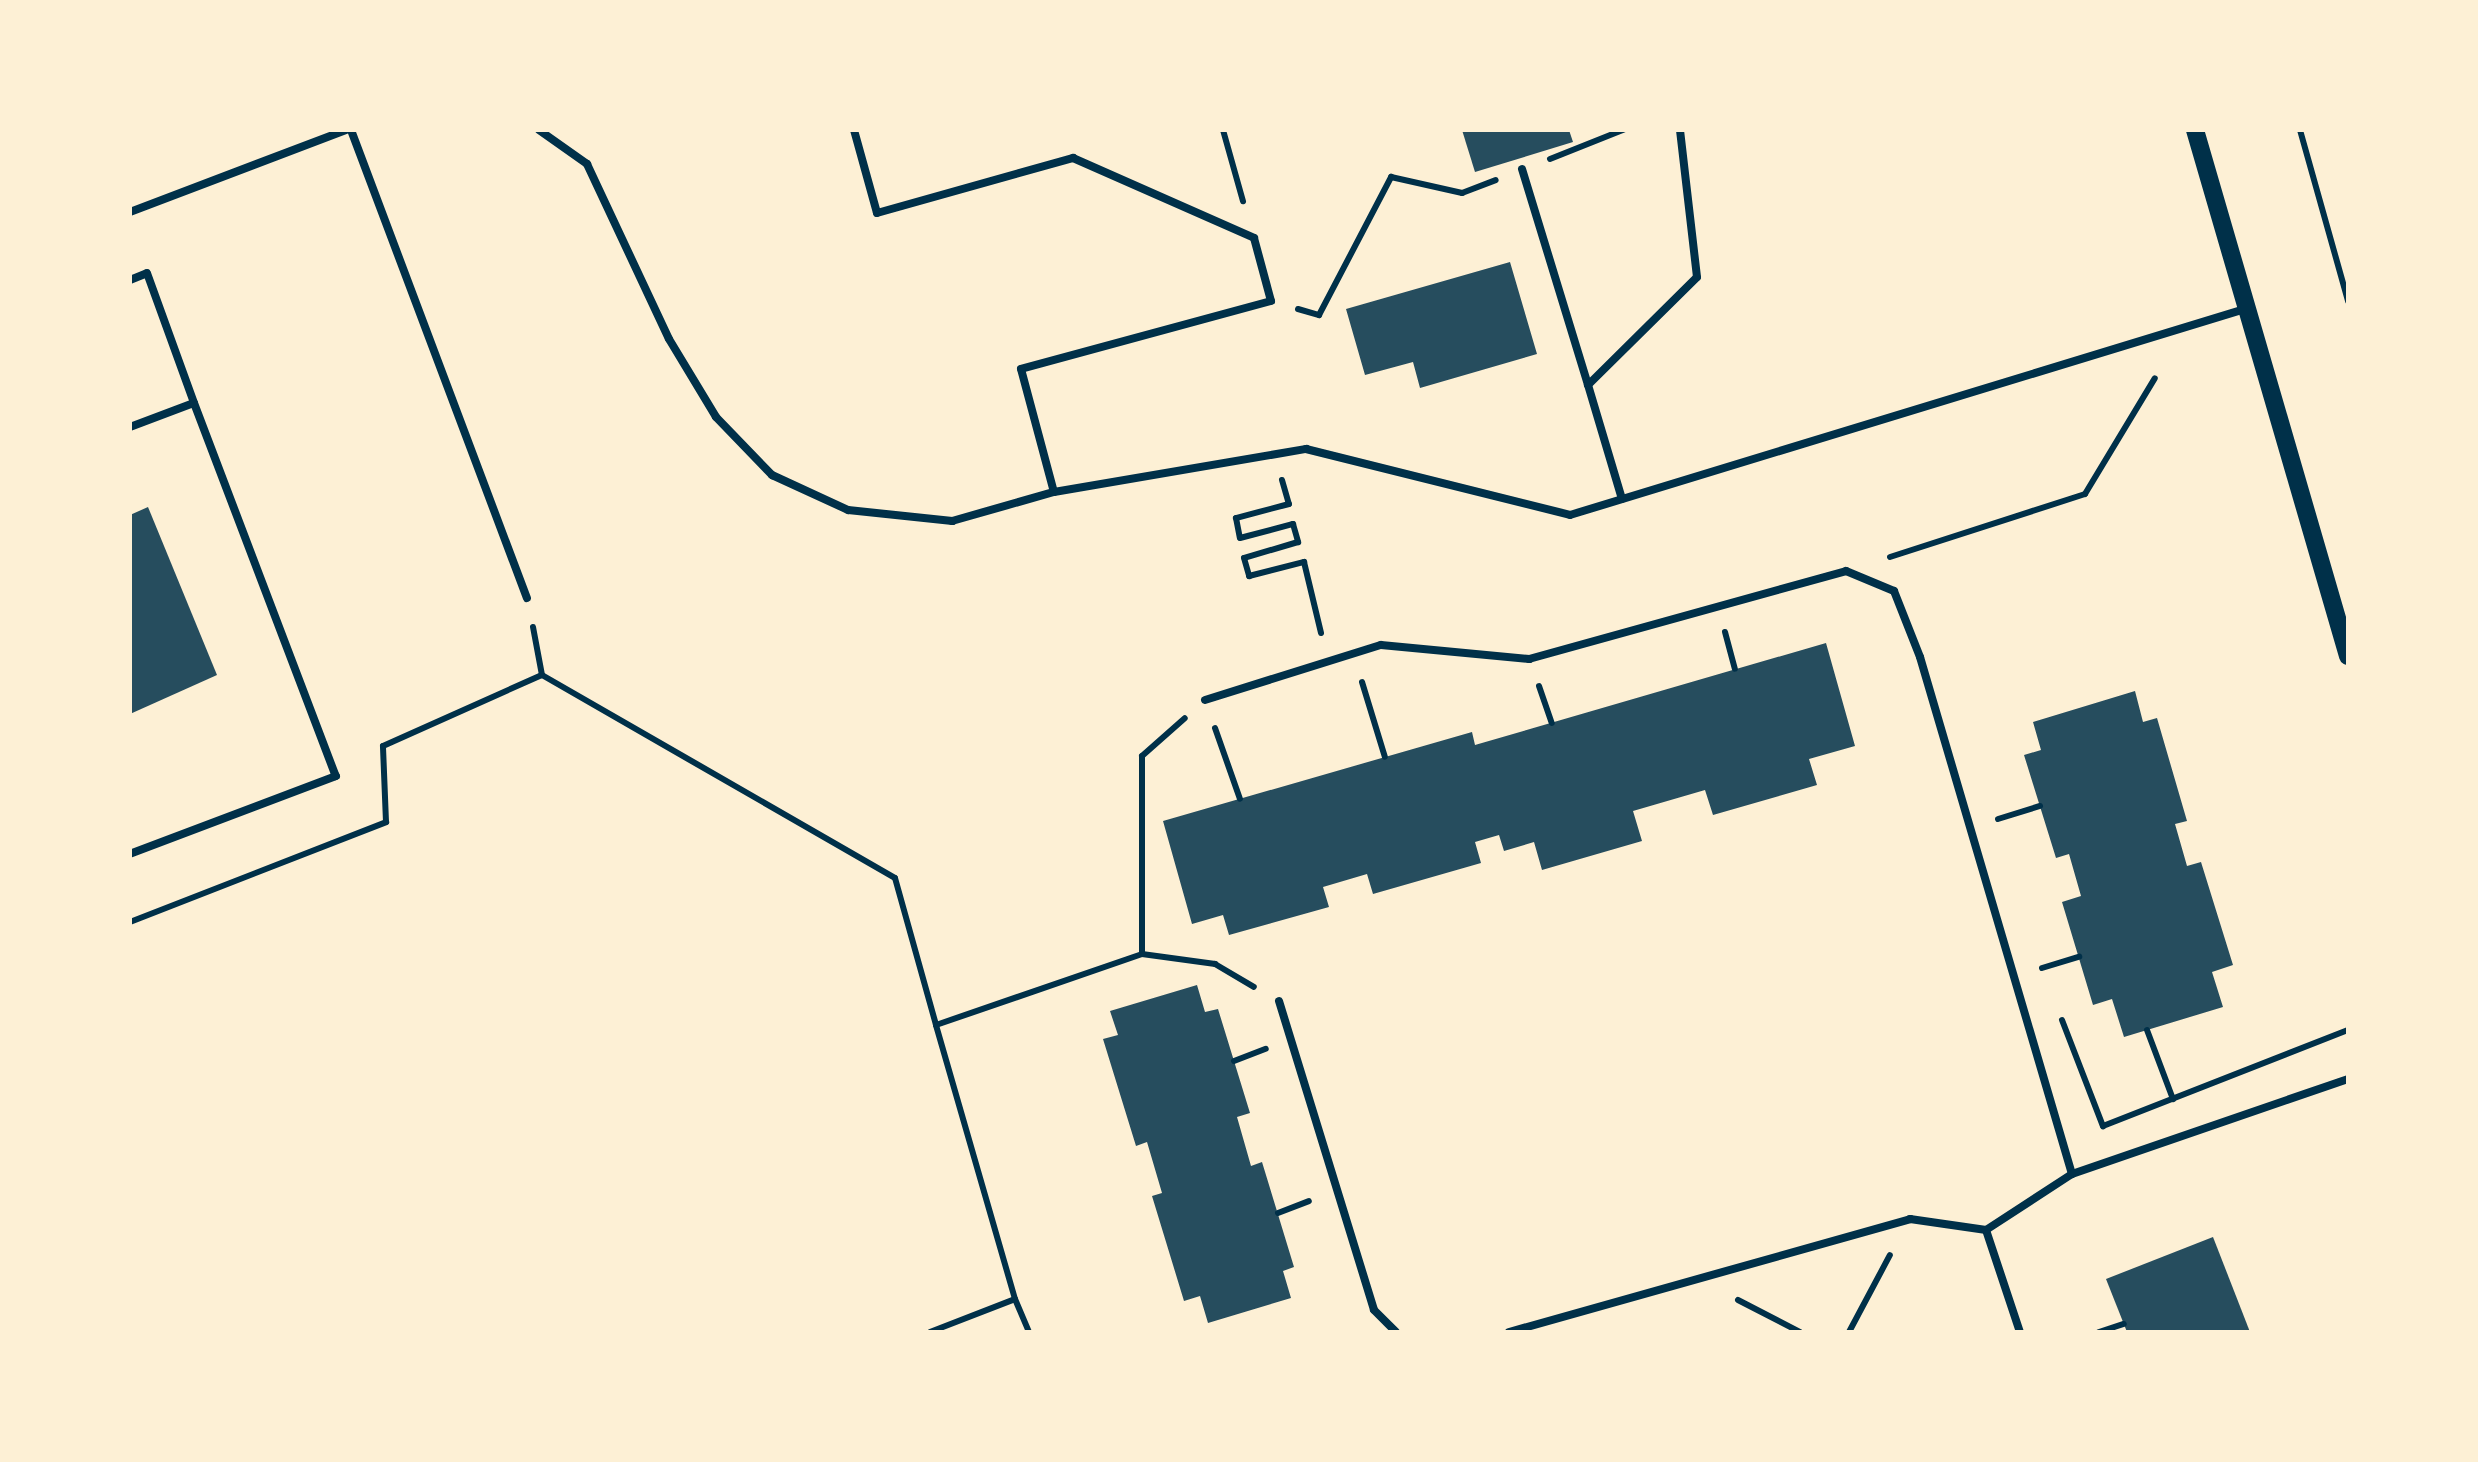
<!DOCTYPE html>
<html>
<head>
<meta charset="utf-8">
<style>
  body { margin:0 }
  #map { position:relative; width:2478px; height:1462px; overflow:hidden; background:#fdf0d5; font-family:"Noto Sans",sans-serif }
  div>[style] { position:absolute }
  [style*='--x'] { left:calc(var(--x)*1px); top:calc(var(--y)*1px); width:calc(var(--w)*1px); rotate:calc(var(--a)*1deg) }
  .building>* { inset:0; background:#264d5e }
  .path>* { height:6px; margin:-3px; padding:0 3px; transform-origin:3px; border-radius:3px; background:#003049 }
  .service>* { height:8px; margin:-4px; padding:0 4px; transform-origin:4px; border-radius:4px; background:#003049 }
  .tertiary>* { height:18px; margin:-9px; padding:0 9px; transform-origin:9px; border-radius:9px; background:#003049 }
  span { translate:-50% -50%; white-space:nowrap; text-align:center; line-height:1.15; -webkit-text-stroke:8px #fdf0d5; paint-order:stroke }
  .frame { position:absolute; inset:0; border:132px solid #fdf0d5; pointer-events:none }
</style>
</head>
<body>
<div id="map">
  <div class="building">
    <i style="clip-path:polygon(1462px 130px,1569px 130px,1573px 142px,1475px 172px)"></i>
    <i style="clip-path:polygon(1510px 262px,1537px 354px,1420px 388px,1413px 362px,1365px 375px,1346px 309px)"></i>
    <i style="clip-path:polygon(148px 507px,217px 675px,130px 714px,130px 515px)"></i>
    <i style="clip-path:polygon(1826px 643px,1855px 746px,1809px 759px,1817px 785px,1713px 815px,1705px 790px,1633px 811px,1642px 841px,1542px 870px,1534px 842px,1504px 851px,1499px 835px,1475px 842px,1481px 863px,1373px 894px,1367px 874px,1323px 887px,1329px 907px,1229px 935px,1223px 915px,1192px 924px,1163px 821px,1472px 732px,1475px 745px)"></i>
    <i style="clip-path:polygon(2135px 691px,2143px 722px,2157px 718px,2187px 821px,2175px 824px,2187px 866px,2201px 862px,2233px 965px,2212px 972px,2223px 1007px,2124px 1037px,2112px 999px,2093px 1005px,2062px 902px,2081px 896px,2069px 854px,2056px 858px,2024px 755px,2041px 750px,2033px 722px)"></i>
    <i style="clip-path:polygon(1197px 985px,1205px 1012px,1218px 1009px,1250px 1113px,1237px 1117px,1251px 1166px,1262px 1162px,1294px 1267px,1283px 1271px,1291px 1298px,1208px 1323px,1200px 1296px,1184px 1301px,1152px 1196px,1162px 1193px,1147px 1142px,1136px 1146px,1103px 1039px,1118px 1035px,1110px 1011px)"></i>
    <i style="clip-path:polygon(2213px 1237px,2250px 1332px,2127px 1332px,2106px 1279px)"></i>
  </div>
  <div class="path">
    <i style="--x:1223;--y:130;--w:74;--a:74.3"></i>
    <i style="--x:2300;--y:130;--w:178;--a:74.3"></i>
    <i style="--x:1550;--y:159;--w:79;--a:-21.7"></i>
    <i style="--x:1298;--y:309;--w:22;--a:16"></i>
    <i style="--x:1319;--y:315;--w:156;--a:-62.4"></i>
    <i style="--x:1391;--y:177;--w:73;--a:12.7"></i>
    <i style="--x:1462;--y:193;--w:36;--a:-21"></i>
    <i style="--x:1282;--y:480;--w:25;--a:74"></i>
    <i style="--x:1289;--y:504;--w:55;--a:165.2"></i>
    <i style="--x:1236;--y:518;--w:20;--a:79"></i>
    <i style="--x:1240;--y:538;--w:55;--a:-14.8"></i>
    <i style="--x:1293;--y:524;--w:19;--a:74"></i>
    <i style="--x:1298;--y:542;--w:56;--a:163.5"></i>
    <i style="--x:1244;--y:558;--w:19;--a:74"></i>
    <i style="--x:1249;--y:576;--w:57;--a:-14.3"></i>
    <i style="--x:1304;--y:562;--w:73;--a:76.5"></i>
    <i style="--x:1890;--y:557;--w:205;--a:-17.9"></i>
    <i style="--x:2085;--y:494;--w:135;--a:-58.9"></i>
    <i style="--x:533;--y:627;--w:49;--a:79.4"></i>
    <i style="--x:1725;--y:632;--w:38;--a:75"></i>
    <i style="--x:1362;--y:682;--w:78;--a:73"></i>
    <i style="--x:1539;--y:686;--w:39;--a:71"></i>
    <i style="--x:1215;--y:728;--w:75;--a:70.6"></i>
    <i style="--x:1998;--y:819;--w:44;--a:-17.2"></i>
    <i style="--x:130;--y:922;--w:275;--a:-21.3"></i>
    <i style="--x:386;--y:822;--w:76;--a:-92.3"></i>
    <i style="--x:383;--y:746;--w:174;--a:-24.1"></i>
    <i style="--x:542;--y:675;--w:407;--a:29.9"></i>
    <i style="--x:895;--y:878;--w:153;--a:74.4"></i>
    <i style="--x:1142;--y:954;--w:74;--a:7.8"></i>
    <i style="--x:1215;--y:964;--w:45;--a:30.5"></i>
    <i style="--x:2042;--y:968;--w:39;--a:-17"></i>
    <i style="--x:2062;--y:1020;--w:114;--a:68.9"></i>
    <i style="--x:2103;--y:1126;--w:263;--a:-21.4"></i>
    <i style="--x:2147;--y:1030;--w:74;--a:69.4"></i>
    <i style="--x:1234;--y:1061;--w:34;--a:-21"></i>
    <i style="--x:1278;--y:1213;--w:33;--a:-21"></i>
    <i style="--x:1015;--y:1299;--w:285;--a:-106.1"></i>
    <i style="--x:936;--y:1025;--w:218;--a:-19"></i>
    <i style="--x:1142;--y:954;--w:198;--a:-90"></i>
    <i style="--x:1142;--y:756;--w:57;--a:-41.5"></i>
    <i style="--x:1738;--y:1300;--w:70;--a:27.3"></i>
    <i style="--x:930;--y:1332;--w:91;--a:-21.2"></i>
    <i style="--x:1015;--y:1299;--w:36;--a:67"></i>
    <i style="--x:1849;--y:1332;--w:87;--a:-62"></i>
    <i style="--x:2099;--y:1332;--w:26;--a:-18"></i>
  </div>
  <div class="service">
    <i style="--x:351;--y:130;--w:500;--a:69.4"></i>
    <i style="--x:539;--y:130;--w:59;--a:35.3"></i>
    <i style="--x:587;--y:164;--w:193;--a:64.9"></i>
    <i style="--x:669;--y:339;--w:91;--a:58.9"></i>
    <i style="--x:716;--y:417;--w:81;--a:46"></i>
    <i style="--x:772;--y:475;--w:84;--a:24.7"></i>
    <i style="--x:848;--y:510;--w:105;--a:6"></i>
    <i style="--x:952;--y:521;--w:106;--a:-15.9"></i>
    <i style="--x:1054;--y:492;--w:256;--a:-9.7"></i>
    <i style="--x:1306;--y:449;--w:272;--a:14"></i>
    <i style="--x:1570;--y:515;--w:706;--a:-16.97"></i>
    <i style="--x:854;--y:130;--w:86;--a:74.5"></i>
    <i style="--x:877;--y:213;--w:204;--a:-15.7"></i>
    <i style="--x:1073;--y:158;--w:198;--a:23.8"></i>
    <i style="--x:1254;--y:238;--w:65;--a:74.9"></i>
    <i style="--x:1271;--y:301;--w:259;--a:164.8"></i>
    <i style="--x:1021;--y:369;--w:127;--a:75"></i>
    <i style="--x:1522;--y:169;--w:226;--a:73"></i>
    <i style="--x:130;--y:212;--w:231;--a:-20.8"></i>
    <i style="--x:130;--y:280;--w:18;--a:-22"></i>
    <i style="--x:147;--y:273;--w:138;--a:70.1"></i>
    <i style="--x:130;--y:427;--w:68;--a:-20.6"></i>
    <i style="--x:194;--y:403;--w:399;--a:69.2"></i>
    <i style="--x:336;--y:776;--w:220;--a:159.3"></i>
    <i style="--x:1622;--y:499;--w:119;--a:-106.6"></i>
    <i style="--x:1588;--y:385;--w:153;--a:-44.7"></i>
    <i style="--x:1697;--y:277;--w:148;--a:-96.6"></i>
    <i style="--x:1205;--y:700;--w:184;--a:-17.4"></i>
    <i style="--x:1381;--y:645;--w:149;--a:5.4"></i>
    <i style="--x:1529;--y:659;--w:329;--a:-15.5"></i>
    <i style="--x:1846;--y:571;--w:52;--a:22.6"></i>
    <i style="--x:1894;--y:591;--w:71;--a:68.5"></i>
    <i style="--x:1920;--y:657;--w:539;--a:73.62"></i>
    <i style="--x:1279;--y:1001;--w:323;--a:72.9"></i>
    <i style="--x:1374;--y:1310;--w:31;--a:45"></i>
    <i style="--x:1986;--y:1230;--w:108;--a:71.6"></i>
    <i style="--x:1509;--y:1332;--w:417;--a:-15.7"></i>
    <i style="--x:1910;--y:1219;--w:77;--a:8.2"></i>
    <i style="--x:1986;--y:1230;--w:103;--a:-33.1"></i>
    <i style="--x:2072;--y:1174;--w:292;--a:-19"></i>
  </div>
  <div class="tertiary">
    <i style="--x:2195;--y:130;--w:548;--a:73.78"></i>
  </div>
  <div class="frame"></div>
</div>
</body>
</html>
